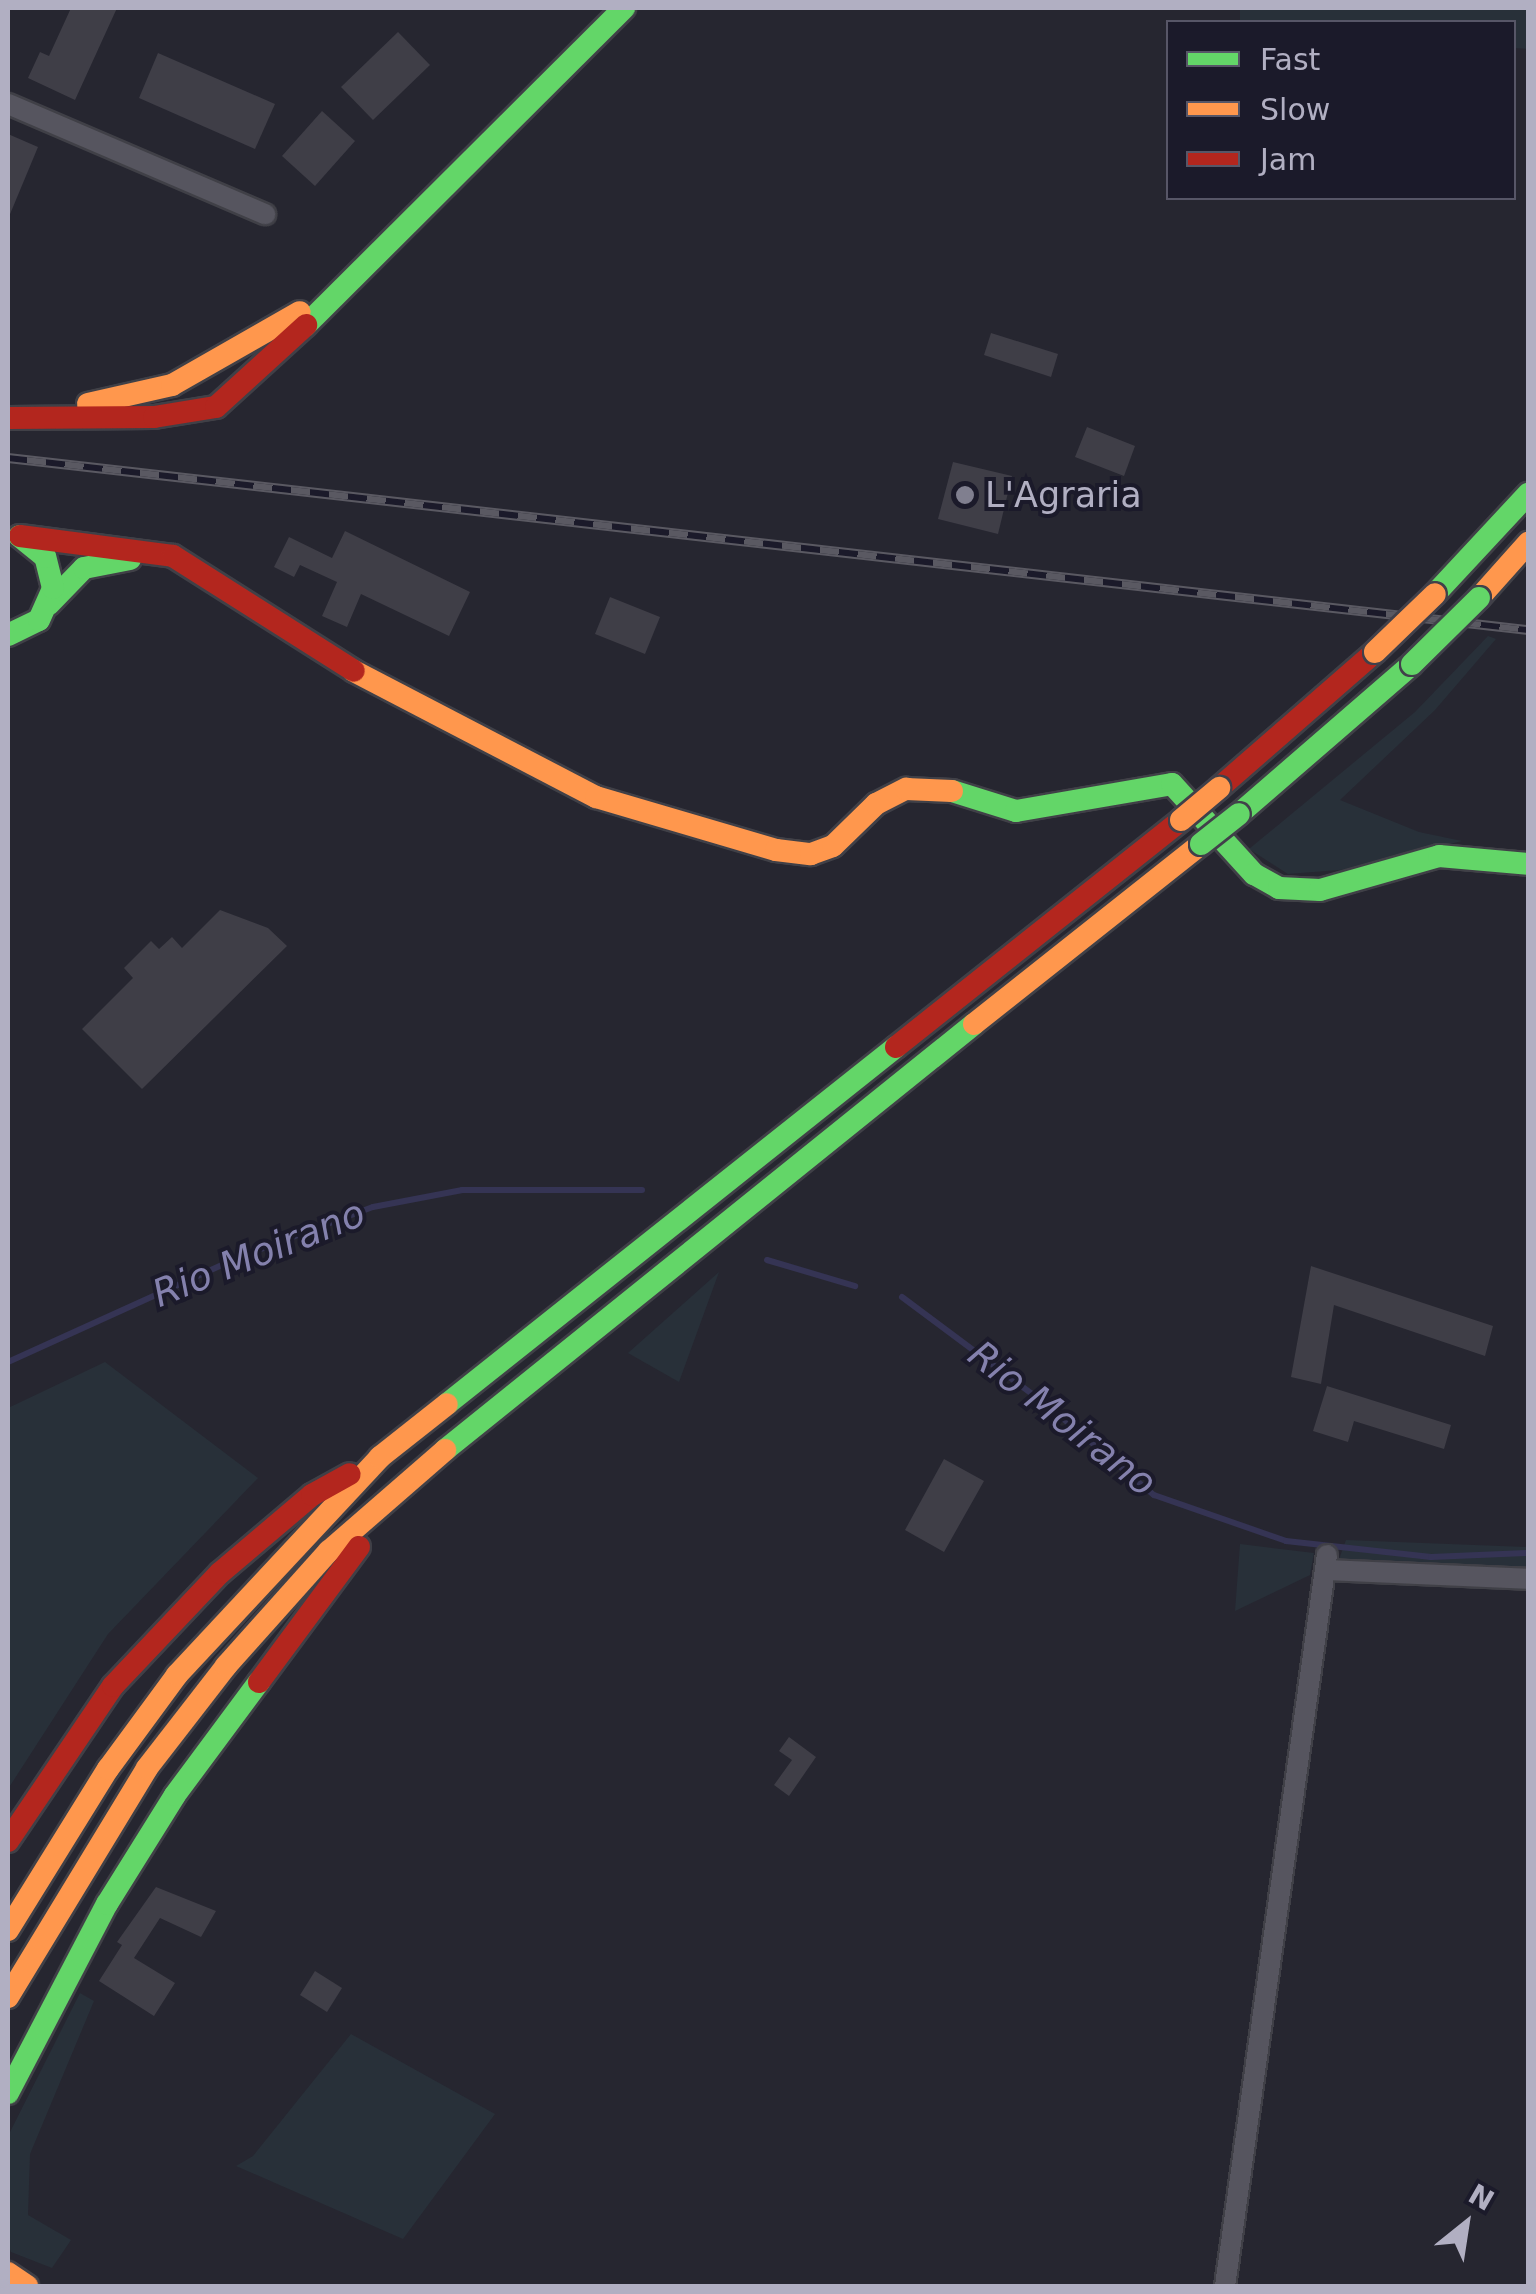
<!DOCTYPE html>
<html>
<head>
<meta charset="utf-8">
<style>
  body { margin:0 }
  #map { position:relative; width:1536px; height:2294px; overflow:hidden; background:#262630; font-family:"DejaVu Sans",sans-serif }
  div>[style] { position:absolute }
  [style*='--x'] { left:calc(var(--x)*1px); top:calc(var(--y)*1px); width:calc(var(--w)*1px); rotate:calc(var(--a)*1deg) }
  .green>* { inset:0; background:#283039 }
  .stream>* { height:6px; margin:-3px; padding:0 3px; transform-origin:3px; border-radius:3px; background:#353454 }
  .building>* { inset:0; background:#3f3e47 }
  .roads { filter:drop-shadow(2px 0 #404047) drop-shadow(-2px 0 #404047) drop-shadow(0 2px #404047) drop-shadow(0 -2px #404047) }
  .street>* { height:20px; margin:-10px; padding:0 10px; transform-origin:10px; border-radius:10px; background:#56555f }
  .fast>* { height:22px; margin:-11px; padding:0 11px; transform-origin:11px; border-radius:11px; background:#63d668 }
  .slow>* { height:22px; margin:-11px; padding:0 11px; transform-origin:11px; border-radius:11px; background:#ff974d }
  .jam>* { height:22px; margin:-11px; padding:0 11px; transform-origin:11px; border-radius:11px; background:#b3261e }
  .rail>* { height:10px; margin-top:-5px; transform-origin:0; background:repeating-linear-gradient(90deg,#1b1a2a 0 19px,#5a5962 0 38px); box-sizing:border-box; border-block:2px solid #5a5962 }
  .bridges { filter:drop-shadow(2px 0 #41404a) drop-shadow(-2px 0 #41404a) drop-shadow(0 2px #41404a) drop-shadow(0 -2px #41404a) }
  .fast-bridge>* { height:22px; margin:-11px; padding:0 11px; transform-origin:11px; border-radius:11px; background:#63d668 }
  .slow-bridge>* { height:22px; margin:-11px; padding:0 11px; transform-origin:11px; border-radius:11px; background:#ff974d }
  .dots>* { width:28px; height:28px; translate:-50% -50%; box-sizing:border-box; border:5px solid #1b1a2a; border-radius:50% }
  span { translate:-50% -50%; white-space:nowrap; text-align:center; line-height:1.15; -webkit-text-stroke:8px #1b1a2a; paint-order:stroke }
  .poi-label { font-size:35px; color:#b1afc2 }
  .left { translate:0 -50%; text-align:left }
  .water-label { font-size:38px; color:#8481ad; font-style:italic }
  .frame { position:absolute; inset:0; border:10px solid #b1afc2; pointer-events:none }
  .legend { position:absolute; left:1166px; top:20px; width:350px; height:180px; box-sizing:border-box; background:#1b1a2a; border:2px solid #575667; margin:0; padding:12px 18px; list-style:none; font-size:30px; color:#b1afc2 }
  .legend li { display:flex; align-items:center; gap:20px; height:50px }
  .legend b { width:50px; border:2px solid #575667 }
  .north { position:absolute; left:1416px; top:2174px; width:100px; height:100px; -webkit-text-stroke:8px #1b1a2a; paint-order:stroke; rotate:30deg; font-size:28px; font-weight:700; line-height:40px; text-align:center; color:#b1afc2 }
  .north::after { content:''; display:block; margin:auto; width:35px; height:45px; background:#b1afc2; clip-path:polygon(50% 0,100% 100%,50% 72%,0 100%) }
</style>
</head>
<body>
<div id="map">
  <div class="green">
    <i style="clip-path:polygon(1240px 8px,1528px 8px,1528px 49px,1514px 48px,1514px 22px,1240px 22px)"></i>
    <i style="clip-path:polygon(1488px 636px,1496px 639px,1435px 710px,1340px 800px,1419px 832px,1462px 841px,1351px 869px,1288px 874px,1249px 849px,1415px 712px)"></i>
    <i style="clip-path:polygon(719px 1272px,679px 1382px,628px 1353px)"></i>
    <i style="clip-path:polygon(105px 1362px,258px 1478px,108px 1634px,8px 1789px,8px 1408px)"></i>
    <i style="clip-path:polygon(1346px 1540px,1528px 1547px,1528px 1569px,1338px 1562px)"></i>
    <i style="clip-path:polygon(1240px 1544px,1314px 1553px,1310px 1575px,1235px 1611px)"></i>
    <i style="clip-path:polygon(80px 1993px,94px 2001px,30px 2154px,28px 2215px,71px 2240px,52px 2268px,11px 2252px,8px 2244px,8px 2136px)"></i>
    <i style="clip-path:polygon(351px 2034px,495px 2114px,403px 2239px,236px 2166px,253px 2156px)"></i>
  </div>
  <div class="stream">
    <i style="--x:767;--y:1260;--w:92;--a:16.5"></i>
    <i style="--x:902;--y:1297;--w:181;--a:36.7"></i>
    <i style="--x:1047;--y:1405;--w:140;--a:40.1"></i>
    <i style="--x:1154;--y:1495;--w:140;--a:19.2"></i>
    <i style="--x:1286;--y:1541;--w:146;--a:6.3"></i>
    <i style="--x:1431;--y:1557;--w:97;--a:-2.4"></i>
    <i style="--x:8;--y:1362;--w:252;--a:-24.4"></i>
    <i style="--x:237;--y:1258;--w:145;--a:-20.6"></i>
    <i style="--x:373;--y:1207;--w:91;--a:-10.8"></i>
    <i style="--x:462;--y:1190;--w:180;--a:0"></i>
  </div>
  <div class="building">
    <i style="clip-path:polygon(71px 8px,117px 8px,75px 100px,28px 78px,40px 52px,49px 56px)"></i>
    <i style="clip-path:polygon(398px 32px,430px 65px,373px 120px,341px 87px)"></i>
    <i style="clip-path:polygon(158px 53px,275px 104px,255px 149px,139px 98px)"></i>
    <i style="clip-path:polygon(322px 111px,355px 141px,315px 186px,282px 156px)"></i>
    <i style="clip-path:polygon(8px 134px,38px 147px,8px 219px)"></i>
    <i style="clip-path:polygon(991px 333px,1058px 354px,1051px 377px,984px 355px)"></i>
    <i style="clip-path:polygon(1087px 427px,1135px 446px,1124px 476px,1075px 457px)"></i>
    <i style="clip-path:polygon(953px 462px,1012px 476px,998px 534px,938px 519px)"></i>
    <i style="clip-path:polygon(345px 531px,470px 592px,449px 636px,361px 594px,347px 627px,322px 616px,337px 582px,300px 565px,294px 577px,274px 567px,289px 537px,332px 558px)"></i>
    <i style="clip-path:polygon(610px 597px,660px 617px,645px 654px,595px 634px)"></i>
    <i style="clip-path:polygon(220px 910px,268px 928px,287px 946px,142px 1089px,82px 1029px,133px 978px,124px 968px,151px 941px,159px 949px,172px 937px,182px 948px)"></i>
    <i style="clip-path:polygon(1311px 1266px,1493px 1326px,1485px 1356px,1334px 1305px,1321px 1384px,1291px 1377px)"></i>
    <i style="clip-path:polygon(1327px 1386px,1451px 1425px,1444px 1449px,1354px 1421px,1348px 1442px,1313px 1431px)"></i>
    <i style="clip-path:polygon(944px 1459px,984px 1481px,944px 1552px,905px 1530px)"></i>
    <i style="clip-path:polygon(789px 1737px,816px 1757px,789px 1796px,774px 1785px,792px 1760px,779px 1751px)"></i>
    <i style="clip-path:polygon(156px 1887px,216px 1911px,201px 1937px,160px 1918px,134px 1958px,175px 1983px,154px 2016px,99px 1981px,122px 1945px,117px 1942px)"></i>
    <i style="clip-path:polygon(315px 1971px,342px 1988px,327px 2012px,300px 1995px)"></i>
  </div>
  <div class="roads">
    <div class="street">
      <i style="--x:8;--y:104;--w:280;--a:23.2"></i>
      <i style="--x:1325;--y:1570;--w:203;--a:2.5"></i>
      <i style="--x:1225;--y:2286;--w:738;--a:-82.06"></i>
    </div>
    <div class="fast">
      <i style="--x:306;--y:325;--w:449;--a:-44.9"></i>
      <i style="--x:1435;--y:594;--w:137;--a:-47.1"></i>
      <i style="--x:49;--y:604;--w:50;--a:-45.8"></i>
      <i style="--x:84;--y:568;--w:47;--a:-11.1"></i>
      <i style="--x:8;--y:635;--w:34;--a:-26"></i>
      <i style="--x:39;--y:620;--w:35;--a:-66"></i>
      <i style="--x:53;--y:588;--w:32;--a:-104"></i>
      <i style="--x:45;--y:557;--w:33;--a:-141"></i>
      <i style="--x:952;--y:791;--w:67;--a:17.4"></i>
      <i style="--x:1016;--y:811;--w:158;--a:-9.8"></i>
      <i style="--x:1172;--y:784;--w:122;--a:47.7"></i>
      <i style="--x:1254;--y:874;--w:29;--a:29"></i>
      <i style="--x:1279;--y:888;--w:41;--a:2.8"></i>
      <i style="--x:1320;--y:890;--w:124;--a:-15.9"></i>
      <i style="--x:1439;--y:856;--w:89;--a:5.1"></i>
      <i style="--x:1239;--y:814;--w:229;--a:-40.9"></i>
      <i style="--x:447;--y:1404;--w:574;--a:-38.49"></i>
      <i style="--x:445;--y:1450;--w:679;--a:-38.84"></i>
      <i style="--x:8;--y:2093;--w:213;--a:-62.4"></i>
      <i style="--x:107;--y:1904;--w:128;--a:-58"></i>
      <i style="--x:175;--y:1795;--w:141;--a:-53.4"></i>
    </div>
    <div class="slow">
      <i style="--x:88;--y:404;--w:86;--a:-12.7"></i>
      <i style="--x:172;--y:385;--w:147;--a:-29.7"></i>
      <i style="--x:1479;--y:598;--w:74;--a:-48.3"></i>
      <i style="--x:354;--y:671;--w:273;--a:27.5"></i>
      <i style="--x:596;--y:797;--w:188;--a:16.4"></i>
      <i style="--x:776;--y:850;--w:35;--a:7"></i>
      <i style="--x:811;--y:854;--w:23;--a:-20"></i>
      <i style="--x:833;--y:846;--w:60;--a:-44.3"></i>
      <i style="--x:876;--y:804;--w:34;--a:-27"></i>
      <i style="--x:906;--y:789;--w:46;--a:2.5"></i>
      <i style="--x:974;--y:1024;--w:290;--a:-38.4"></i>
      <i style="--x:8;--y:1930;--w:190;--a:-58.2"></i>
      <i style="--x:108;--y:1769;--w:117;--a:-53.7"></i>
      <i style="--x:177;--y:1675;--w:298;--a:-47"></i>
      <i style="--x:380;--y:1457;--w:85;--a:-38.3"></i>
      <i style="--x:8;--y:1997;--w:268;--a:-58.7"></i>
      <i style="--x:147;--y:1768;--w:129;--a:-52.2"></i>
      <i style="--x:226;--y:1666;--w:154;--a:-48.2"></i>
      <i style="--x:329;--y:1551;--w:154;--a:-41"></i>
      <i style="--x:8;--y:2273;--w:23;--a:34"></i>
    </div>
    <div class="jam">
      <i style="--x:8;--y:418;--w:146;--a:-0.4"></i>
      <i style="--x:154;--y:417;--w:63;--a:-9.2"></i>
      <i style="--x:216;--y:407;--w:122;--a:-42.3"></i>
      <i style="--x:20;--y:536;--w:154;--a:7.4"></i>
      <i style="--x:173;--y:556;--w:214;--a:32.4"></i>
      <i style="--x:1219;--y:788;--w:207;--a:-41.1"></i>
      <i style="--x:896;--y:1047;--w:364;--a:-38.5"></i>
      <i style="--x:259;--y:1682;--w:168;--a:-53.5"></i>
      <i style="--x:8;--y:1841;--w:187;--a:-55.9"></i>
      <i style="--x:113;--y:1686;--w:156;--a:-46.6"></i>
      <i style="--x:220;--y:1573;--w:121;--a:-40.3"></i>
      <i style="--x:312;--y:1495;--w:43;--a:-28.9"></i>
    </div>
  </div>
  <div class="rail">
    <i style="--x:8;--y:458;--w:1530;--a:6.46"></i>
  </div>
  <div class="bridges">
    <div class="fast-bridge">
      <i style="--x:1412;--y:664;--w:94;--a:-44.6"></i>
      <i style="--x:1201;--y:844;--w:48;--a:-38.3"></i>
    </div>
    <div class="slow-bridge">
      <i style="--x:1375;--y:652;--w:83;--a:-44"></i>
      <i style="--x:1181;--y:820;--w:50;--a:-40.1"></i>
    </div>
  </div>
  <div class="dots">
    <i style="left:965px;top:495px;background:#807f8f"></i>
  </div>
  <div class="poi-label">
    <span class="left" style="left:985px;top:495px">L'Agraria</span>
  </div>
  <div class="water-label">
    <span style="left:259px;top:1254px;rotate:-22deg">Rio Moirano</span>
    <span style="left:1062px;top:1419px;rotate:38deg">Rio Moirano</span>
  </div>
  <div class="frame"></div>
  <ul class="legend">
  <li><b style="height:12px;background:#63d668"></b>Fast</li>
  <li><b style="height:12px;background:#ff974d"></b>Slow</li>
  <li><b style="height:12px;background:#b3261e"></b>Jam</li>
  </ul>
  <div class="north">N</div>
</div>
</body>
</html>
